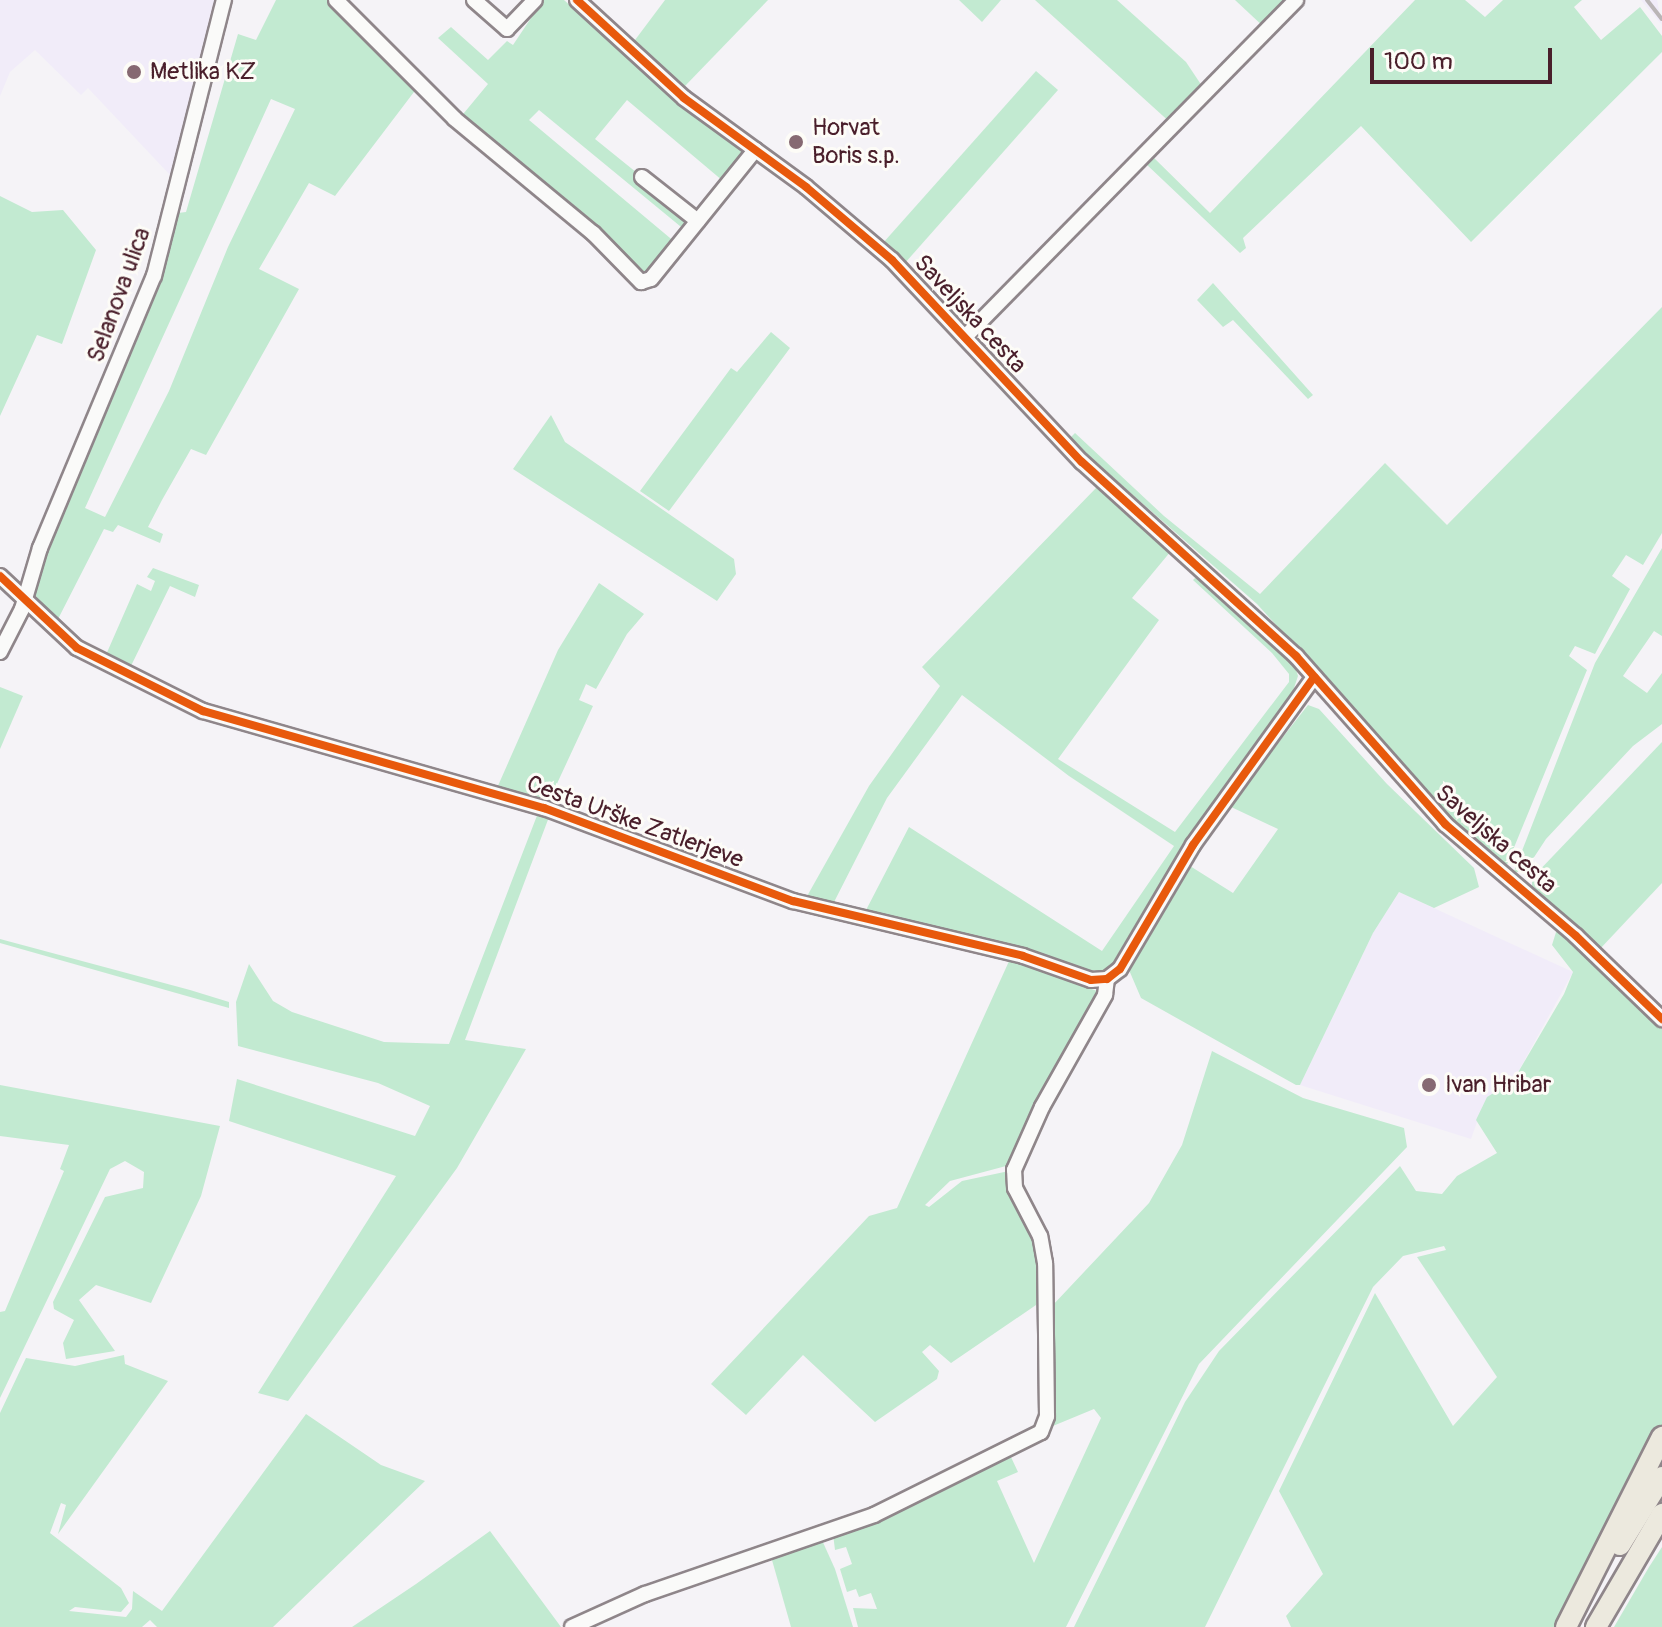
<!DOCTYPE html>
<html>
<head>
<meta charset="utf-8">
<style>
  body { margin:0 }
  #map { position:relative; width:1662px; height:1627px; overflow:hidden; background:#f5f3f7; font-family:Pangolin,sans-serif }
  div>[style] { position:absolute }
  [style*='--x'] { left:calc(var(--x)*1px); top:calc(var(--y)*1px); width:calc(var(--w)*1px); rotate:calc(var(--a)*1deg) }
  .built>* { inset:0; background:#f1ecf9 }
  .green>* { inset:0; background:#c2ead1 }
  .roads { filter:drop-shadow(2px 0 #8f868a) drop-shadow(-2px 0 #8f868a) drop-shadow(0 2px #8f868a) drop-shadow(0 -2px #8f868a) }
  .minor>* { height:14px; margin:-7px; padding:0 7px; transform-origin:7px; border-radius:7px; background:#fafaf9 }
  .highway>* { height:20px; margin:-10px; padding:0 10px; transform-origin:10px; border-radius:10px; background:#ece9de }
  .rail>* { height:4px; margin:-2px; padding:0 2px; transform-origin:2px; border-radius:2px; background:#bab5b6 }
  .cycleway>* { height:8px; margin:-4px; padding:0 4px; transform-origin:4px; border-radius:4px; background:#e8590c }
  .dots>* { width:22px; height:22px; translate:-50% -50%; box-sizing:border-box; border:4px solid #fdfcf7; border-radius:50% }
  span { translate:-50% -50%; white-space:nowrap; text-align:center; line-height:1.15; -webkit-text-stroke:6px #fdfcf7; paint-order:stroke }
  .poi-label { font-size:24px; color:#4a1f2b }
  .left { translate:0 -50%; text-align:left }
  .street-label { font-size:24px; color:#4a1f2b }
  .scale { position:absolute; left:1370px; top:48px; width:182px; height:36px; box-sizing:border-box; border:4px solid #4a1f2b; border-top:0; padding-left:10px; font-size:24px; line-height:28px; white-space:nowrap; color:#4a1f2b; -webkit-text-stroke:6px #fdfcf7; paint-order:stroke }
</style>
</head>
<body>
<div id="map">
  <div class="built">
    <i style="clip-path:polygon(0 0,218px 0,170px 175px,88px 88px,81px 95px,35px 50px,10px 72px,0 96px)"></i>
    <i style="clip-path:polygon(1641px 0,1657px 0,1662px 25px)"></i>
    <i style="clip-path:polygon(1399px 892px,1573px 972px,1513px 1081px,1483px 1105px,1471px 1139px,1300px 1085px,1373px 933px)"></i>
  </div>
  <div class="green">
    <i style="clip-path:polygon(evenodd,276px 0,331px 0,417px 88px,335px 196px,309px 183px,259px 269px,299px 289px,206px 455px,191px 449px,162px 500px,148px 527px,163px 534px,160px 543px,118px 525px,113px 532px,104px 529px,56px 623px,35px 595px,38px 571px,152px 298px,178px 213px,186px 212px,238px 34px,256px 40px,276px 0,271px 99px,295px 109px,228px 247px,169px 391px,105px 517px,85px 508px,271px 99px)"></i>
    <i style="clip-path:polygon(543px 0,564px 0,680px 105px,745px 153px,723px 181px,627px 100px,595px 139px,694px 219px,686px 231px,539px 110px,529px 120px,676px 243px,643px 280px,459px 119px,488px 84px,438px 38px,451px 27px,488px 60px,507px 41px,513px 45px)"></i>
    <i style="clip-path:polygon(665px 0,768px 0,685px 86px,632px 44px)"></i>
    <i style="clip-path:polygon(959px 0,1001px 0,982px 22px)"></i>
    <i style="clip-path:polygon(1035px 0,1117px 0,1186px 62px,1204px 89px,1173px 125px)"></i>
    <i style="clip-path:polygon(1235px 0,1290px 0,1265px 28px)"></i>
    <i style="clip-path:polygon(1415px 0,1465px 0,1485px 17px,1503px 0,1582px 0,1574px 7px,1601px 40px,1640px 7px,1662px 36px,1662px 52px,1471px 242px,1361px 126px,1243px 238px,1246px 248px,1240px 253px,1145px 163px,1152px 156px,1210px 213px)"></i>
    <i style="clip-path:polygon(1036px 71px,1058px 90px,905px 263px,883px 243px)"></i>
    <i style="clip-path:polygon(0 196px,32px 212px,63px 210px,96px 250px,62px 344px,37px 335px,0 416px)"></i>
    <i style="clip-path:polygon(1213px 283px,1313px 395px,1308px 399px,1233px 320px,1223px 327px,1197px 300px)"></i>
    <i style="clip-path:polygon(1662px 307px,1662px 533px,1643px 565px,1626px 555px,1612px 576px,1630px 589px,1595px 654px,1575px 646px,1569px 656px,1587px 670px,1506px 867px,1405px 775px,1368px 726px,1257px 604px,1069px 439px,1075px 433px,1164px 516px,1260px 594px,1385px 463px,1447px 525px)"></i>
    <i style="clip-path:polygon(771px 332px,790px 348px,669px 511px,640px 491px,731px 368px,737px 372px)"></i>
    <i style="clip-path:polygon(551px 415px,565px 442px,734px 559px,736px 574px,717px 601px,513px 469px)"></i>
    <i style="clip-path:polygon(1097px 487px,1171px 551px,1132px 598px,1159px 620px,1058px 759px,1175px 832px,1289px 682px,1289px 674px,1272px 653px,1193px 580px,1198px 575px,1295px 666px,1298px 676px,1292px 694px,1186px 843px,1111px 966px,1102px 971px,1085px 970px,984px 937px,864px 914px,909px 827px,1102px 951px,1174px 846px,1069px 776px,962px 695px,887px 798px,832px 906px,806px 898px,869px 786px,940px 686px,922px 667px)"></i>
    <i style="clip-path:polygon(1662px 548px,1662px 636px,1654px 631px,1623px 676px,1647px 693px,1662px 673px,1662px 724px,1633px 746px,1546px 839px,1527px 868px,1513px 874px,1595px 663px)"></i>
    <i style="clip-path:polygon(153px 568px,199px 585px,195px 597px,170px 586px,129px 670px,105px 657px,137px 584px,151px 591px,155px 581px,147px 577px)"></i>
    <i style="clip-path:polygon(599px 583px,644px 614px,627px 634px,596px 689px,586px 684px,579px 700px,593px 706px,548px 803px,497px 788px,558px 650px)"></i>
    <i style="clip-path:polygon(0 687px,23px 696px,0 749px)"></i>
    <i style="clip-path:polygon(1308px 705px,1319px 709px,1387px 784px,1474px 868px,1479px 887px,1434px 908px,1399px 892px,1373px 933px,1300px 1085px,1296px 1085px,1141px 998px,1129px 970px,1190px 866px,1233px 893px,1278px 829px,1229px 806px)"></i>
    <i style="clip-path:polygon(1662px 742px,1662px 883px,1599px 950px,1532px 890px,1532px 878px)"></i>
    <i style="clip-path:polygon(538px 813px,549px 817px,465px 1040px,526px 1049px,457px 1168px,288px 1401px,258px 1393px,396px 1176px,229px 1121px,237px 1079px,415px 1136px,430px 1106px,378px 1083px,238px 1046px,236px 1002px,249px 964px,273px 1001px,292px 1012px,384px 1042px,449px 1044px)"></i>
    <i style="clip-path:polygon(1557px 929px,1662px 1029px,1662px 1427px,1557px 1627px,1291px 1627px,1286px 1616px,1323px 1574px,1279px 1491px,1375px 1293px,1453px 1426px,1497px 1377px,1417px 1257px,1446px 1250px,1444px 1246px,1403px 1256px,1373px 1287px,1205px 1627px,1074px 1627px,1185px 1402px,1219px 1351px,1400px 1166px,1416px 1191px,1442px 1194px,1457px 1176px,1497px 1153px,1476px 1120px,1487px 1097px,1513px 1081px,1564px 994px,1573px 972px,1552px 945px)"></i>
    <i style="clip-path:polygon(0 939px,190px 990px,229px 1002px,229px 1008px,0 943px)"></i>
    <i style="clip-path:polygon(1010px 959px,1097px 991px,1016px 1157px,1006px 1166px,950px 1181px,925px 1205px,929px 1207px,962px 1181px,1009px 1171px,1039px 1242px,1036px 1305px,951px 1363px,930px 1345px,922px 1352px,939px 1371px,937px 1379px,875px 1422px,803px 1355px,746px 1415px,711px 1384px,869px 1216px,897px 1208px)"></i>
    <i style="clip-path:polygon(1212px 1051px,1303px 1098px,1404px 1128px,1407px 1147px,1199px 1364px,1066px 1627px,858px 1627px,853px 1608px,877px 1609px,871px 1593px,859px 1597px,856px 1589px,847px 1592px,840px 1569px,852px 1564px,846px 1547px,835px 1550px,833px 1534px,1010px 1455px,1018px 1472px,997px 1481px,1034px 1563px,1101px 1418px,1094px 1409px,1048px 1428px,1052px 1306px,1149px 1203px,1182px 1145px)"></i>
    <i style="clip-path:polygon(0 1085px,220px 1126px,201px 1196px,151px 1303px,96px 1285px,79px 1300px,115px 1351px,66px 1359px,63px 1343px,74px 1320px,54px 1309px,53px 1302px,105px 1197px,143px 1188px,144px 1172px,125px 1161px,110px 1169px,0 1398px,0 1312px,5px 1311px,64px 1171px,60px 1169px,69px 1145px,0 1136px)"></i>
    <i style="clip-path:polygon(124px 1355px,125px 1364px,168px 1381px,58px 1534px,66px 1505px,61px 1503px,50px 1533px,121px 1588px,129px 1603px,121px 1612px,75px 1607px,69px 1611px,126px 1617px,132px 1609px,133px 1591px,162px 1611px,306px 1414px,381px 1465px,425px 1481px,273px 1627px,157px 1627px,150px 1620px,142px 1627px,0 1627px,0 1413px,26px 1358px,75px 1366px)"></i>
    <i style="clip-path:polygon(490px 1531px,561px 1627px,352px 1627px,416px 1584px)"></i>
    <i style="clip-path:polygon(821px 1538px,835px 1569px,853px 1627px,791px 1627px,770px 1553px)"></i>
    <i style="clip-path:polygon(1662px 1547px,1662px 1627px,1614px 1627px,1649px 1567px)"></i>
  </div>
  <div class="roads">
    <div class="minor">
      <i style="--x:336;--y:0;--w:168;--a:45"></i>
      <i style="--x:455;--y:119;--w:179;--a:39.6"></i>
      <i style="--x:593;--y:233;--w:69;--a:45.6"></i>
      <i style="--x:641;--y:282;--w:10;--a:-17"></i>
      <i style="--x:651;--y:279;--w:166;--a:-51.1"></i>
      <i style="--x:474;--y:0;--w:44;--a:41.3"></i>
      <i style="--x:507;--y:29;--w:40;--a:-46"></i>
      <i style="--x:577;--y:0;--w:145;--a:42.5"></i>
      <i style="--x:684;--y:98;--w:151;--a:36.1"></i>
      <i style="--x:806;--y:187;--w:113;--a:40.3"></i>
      <i style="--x:892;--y:260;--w:277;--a:46.8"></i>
      <i style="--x:1082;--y:462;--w:289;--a:42.2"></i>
      <i style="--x:1296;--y:656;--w:225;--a:48.4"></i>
      <i style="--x:1445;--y:824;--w:172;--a:40.5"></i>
      <i style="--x:1576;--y:936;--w:120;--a:44"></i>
      <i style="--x:642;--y:177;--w:71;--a:38.2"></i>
      <i style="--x:966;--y:336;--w:471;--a:-45.5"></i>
      <i style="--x:0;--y:576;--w:105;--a:43.1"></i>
      <i style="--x:77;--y:648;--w:141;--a:26.6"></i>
      <i style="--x:203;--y:711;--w:355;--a:15.9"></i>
      <i style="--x:544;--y:808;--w:266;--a:20.5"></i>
      <i style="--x:793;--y:901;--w:236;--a:13.4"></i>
      <i style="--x:1023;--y:956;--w:72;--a:19.4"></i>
      <i style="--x:1091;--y:980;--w:16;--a:-4"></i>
      <i style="--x:1107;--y:979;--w:16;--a:-38"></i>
      <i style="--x:1120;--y:969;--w:144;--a:-59.5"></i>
      <i style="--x:1193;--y:845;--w:207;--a:-54.2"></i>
      <i style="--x:0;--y:652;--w:48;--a:-62.9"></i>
      <i style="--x:22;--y:609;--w:64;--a:-73.6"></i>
      <i style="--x:40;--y:548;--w:295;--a:-67.3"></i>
      <i style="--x:154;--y:276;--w:285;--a:-75.8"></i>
      <i style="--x:572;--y:1627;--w:80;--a:-24.3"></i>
      <i style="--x:645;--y:1594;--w:242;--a:-19"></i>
      <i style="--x:874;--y:1515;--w:186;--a:-26.4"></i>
      <i style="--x:1041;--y:1432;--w:17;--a:-69"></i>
      <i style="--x:1047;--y:1416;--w:153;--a:-90.7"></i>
      <i style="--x:1045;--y:1263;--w:27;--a:-100"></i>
      <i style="--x:1040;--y:1236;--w:54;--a:-117.5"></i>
      <i style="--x:1015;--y:1188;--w:18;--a:-93"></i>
      <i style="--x:1014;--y:1170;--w:69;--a:-66"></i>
      <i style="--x:1042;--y:1107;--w:129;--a:-60.6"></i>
      <i style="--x:1105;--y:995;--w:16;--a:-83"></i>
    </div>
    <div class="highway">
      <i style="--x:1620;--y:1545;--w:80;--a:-58.3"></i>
      <i style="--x:1566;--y:1627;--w:213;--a:-63.2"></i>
      <i style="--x:1596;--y:1627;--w:131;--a:-59.7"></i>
    </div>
  </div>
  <div class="rail">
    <i style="--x:1647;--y:0;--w:24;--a:52"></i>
  </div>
  <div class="cycleway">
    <i style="--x:577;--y:0;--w:145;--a:42.5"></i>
    <i style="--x:684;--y:98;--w:151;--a:36.1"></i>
    <i style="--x:806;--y:187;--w:113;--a:40.3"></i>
    <i style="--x:892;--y:260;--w:277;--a:46.8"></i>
    <i style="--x:1082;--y:462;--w:289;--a:42.2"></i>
    <i style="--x:1296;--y:656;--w:225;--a:48.4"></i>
    <i style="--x:1445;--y:824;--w:172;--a:40.5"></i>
    <i style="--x:1576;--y:936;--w:120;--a:44"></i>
    <i style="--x:0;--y:576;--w:105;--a:43.1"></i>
    <i style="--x:77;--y:648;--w:141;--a:26.6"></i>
    <i style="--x:203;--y:711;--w:355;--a:15.9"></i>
    <i style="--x:544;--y:808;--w:266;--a:20.5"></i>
    <i style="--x:793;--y:901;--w:236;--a:13.4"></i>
    <i style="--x:1023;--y:956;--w:72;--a:19.4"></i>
    <i style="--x:1091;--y:980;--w:16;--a:-4"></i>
    <i style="--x:1107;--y:979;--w:16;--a:-38"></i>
    <i style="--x:1120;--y:969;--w:144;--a:-59.5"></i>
    <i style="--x:1193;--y:845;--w:207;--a:-54.2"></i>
  </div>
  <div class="dots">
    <i style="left:134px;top:72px;background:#866972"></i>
    <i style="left:796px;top:142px;background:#866972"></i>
    <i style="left:1429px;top:1085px;background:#866972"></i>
  </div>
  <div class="poi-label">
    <span class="left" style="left:150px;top:72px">Metlika KZ</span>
    <span class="left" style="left:812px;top:142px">Horvat<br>Boris s.p.</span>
    <span class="left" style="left:1445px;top:1085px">Ivan Hribar</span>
  </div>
  <div class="street-label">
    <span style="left:119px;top:295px;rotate:-70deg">Selanova ulica</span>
    <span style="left:970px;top:314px;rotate:47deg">Saveljska cesta</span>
    <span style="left:635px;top:822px;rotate:20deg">Cesta Urške Zatlerjeve</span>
    <span style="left:1496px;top:839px;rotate:41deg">Saveljska cesta</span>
  </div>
  <div class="scale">100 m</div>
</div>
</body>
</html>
